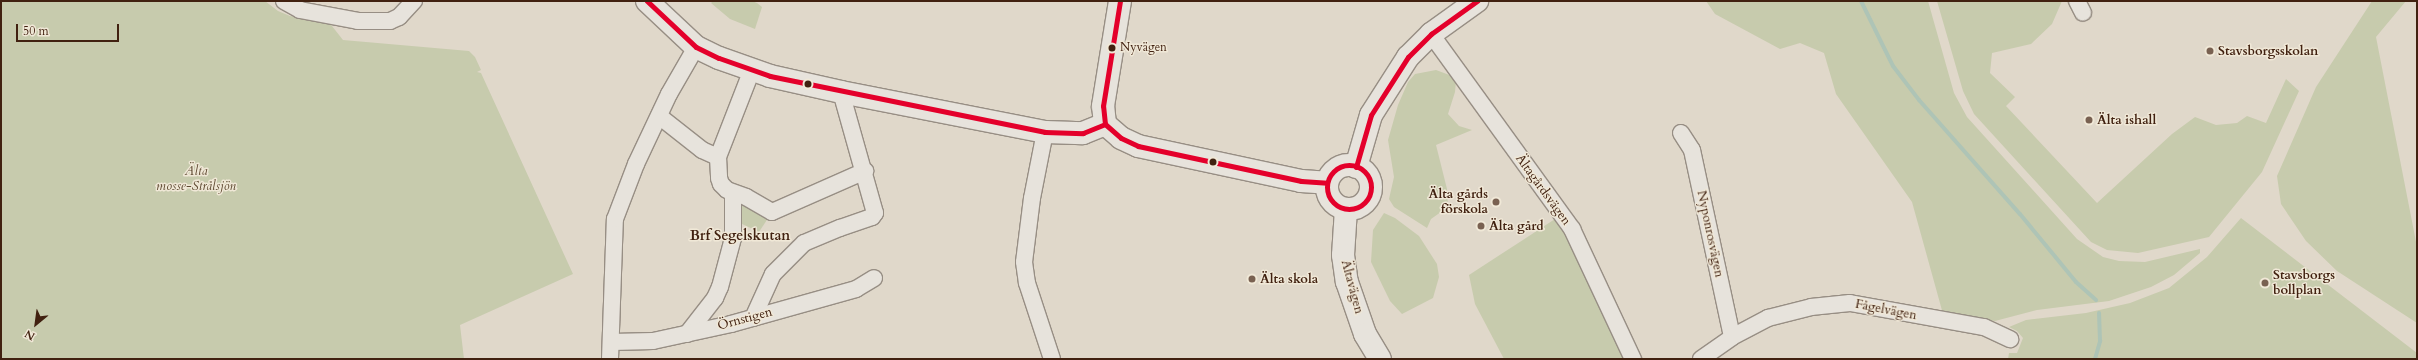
<!DOCTYPE html>
<html>
<head>
<meta charset="utf-8">
<style>
  body { margin:0 }
  #map { position:relative; width:2418px; height:360px; overflow:hidden; background:#e0d8ca; font-family:Cardo,serif }
  div>[style] { position:absolute }
  [style*='--x'] { left:calc(var(--x)*1px); top:calc(var(--y)*1px); width:calc(var(--w)*1px); rotate:calc(var(--a)*1deg) }
  .green>* { inset:0; background:#c7cbad }
  .stream>* { height:4px; margin:-2px; padding:0 2px; transform-origin:2px; border-radius:2px; background:#aec4b6 }
  .roads { filter:drop-shadow(1px 0 #978e84) drop-shadow(-1px 0 #978e84) drop-shadow(0 1px #978e84) drop-shadow(0 -1px #978e84) }
  .street>* { height:16px; margin:-8px; padding:0 8px; transform-origin:8px; border-radius:8px; background:#e7e3dc }
  .secondary>* { height:22px; margin:-11px; padding:0 11px; transform-origin:11px; border-radius:11px; background:#e7e3dc }
  .secondary>.ring { margin:-11px; padding:0; box-sizing:content-box; background:none; border:22px solid #e7e3dc; border-radius:50% }
  .bus-1>* { height:5px; margin:-2.5px; padding:0 2.5px; transform-origin:2.5px; border-radius:2.5px; background:#e4002b }
  .bus-1>.ring { margin:-2.5px; padding:0; box-sizing:content-box; background:none; border:5px solid #e4002b; border-radius:50% }
  .dots>* { width:11px; height:11px; translate:-50% -50%; box-sizing:border-box; border:2px solid #f0e8d7; border-radius:50% }
  span { translate:-50% -50%; white-space:nowrap; text-align:center; line-height:1.15; -webkit-text-stroke:3px #f0e8d7; paint-order:stroke }
  .bus-label { font-size:12px; color:#412110 }
  .left { translate:0 -50%; text-align:left }
  .poi-label { font-size:13px; color:#412110; font-weight:700 }
  .right { translate:-100% -50%; text-align:right }
  .park-label { font-size:13px; color:#5e4931; font-style:italic }
  .street-label { font-size:13px; color:#412110 }
  .neighbourhood-label { font-size:14px; color:#412110; font-weight:700 }
  .frame { position:absolute; inset:0; border:2px solid #412110; pointer-events:none }
  .north { position:absolute; left:16px; top:304px; width:40px; height:40px; -webkit-text-stroke:3px #f0e8d7; paint-order:stroke; rotate:209deg; font-size:11px; font-weight:700; line-height:16px; text-align:center; color:#412110 }
  .north::after { content:''; display:block; margin:auto; width:14px; height:18px; background:#412110; clip-path:polygon(50% 0,100% 100%,50% 72%,0 100%) }
  .scale { position:absolute; left:16px; top:24px; width:103px; height:18px; box-sizing:border-box; border:2px solid #412110; border-top:0; padding-left:5px; font-size:12px; line-height:14px; white-space:nowrap; color:#412110; -webkit-text-stroke:3px #f0e8d7; paint-order:stroke }
</style>
</head>
<body>
<div id="map">
  <div class="green">
    <i style="clip-path:polygon(1px 1px,265px 1px,278px 11px,290px 16px,328px 21px,343px 40px,469px 51px,475px 57px,481px 70px,477px 72px,481px 73px,573px 274px,460px 325px,464px 359px,1px 359px)"></i>
    <i style="clip-path:polygon(713px 1px,752px 1px,757px 3px,762px 7px,755px 29px,730px 19px,711px 3px)"></i>
    <i style="clip-path:polygon(1706px 1px,1928px 1px,1954px 93px,1967px 117px,2077px 239px,2103px 257px,2119px 261px,2145px 262px,2200px 249px,2200px 253px,2174px 275px,2151px 287px,2109px 301px,2037px 310px,1995px 321px,1943px 314px,1912px 202px,1836px 94px,1824px 53px,1800px 43px,1780px 49px,1715px 14px)"></i>
    <i style="clip-path:polygon(1937px 1px,2062px 1px,2052px 24px,2031px 44px,1992px 53px,1990px 73px,2015px 97px,2006px 106px,2097px 203px,2172px 134px,2195px 117px,2216px 125px,2237px 123px,2247px 116px,2266px 123px,2286px 79px,2299px 91px,2262px 172px,2209px 237px,2138px 253px,2107px 250px,2091px 242px,1974px 114px,1963px 91px)"></i>
    <i style="clip-path:polygon(2372px 1px,2406px 1px,2376px 37px,2417px 247px,2417px 323px,2337px 271px,2306px 241px,2281px 204px,2277px 176px,2316px 87px)"></i>
    <i style="clip-path:polygon(1436px 70px,1452px 76px,1456px 81px,1455px 92px,1448px 114px,1459px 126px,1472px 130px,1436px 145px,1447px 189px,1448px 207px,1431px 219px,1427px 228px,1394px 207px,1389px 199px,1394px 177px,1388px 140px,1398px 105px,1408px 82px,1415px 74px)"></i>
    <i style="clip-path:polygon(733px 194px,772px 212px,759px 232px,740px 223px,742px 216px,733px 209px)"></i>
    <i style="clip-path:polygon(1384px 213px,1395px 218px,1419px 236px,1437px 264px,1439px 277px,1433px 298px,1402px 314px,1390px 301px,1371px 262px,1373px 230px)"></i>
    <i style="clip-path:polygon(2241px 218px,2417px 353px,2417px 359px,2008px 359px,2009px 353px,2017px 353px,2023px 338px,2017px 331px,2009px 327px,2026px 320px,2086px 313px,2130px 303px,2169px 288px,2207px 257px)"></i>
    <i style="clip-path:polygon(1555px 219px,1572px 246px,1625px 359px,1504px 359px,1475px 304px,1469px 275px)"></i>
  </div>
  <div class="stream">
    <i style="--x:1861;--y:1;--w:72;--a:63.8"></i>
    <i style="--x:1893;--y:66;--w:43;--a:52.6"></i>
    <i style="--x:1919;--y:100;--w:152;--a:48.5"></i>
    <i style="--x:2020;--y:214;--w:88;--a:50.5"></i>
    <i style="--x:2076;--y:282;--w:27;--a:42"></i>
    <i style="--x:2095;--y:359;--w:19;--a:-74"></i>
    <i style="--x:2100;--y:341;--w:28;--a:-92"></i>
  </div>
  <div class="roads">
    <div class="street">
      <i style="--x:284;--y:1;--w:18;--a:29"></i>
      <i style="--x:300;--y:10;--w:59;--a:10.7"></i>
      <i style="--x:358;--y:21;--w:32;--a:0"></i>
      <i style="--x:390;--y:21;--w:10;--a:-24"></i>
      <i style="--x:399;--y:17;--w:22;--a:-47"></i>
      <i style="--x:2077;--y:1;--w:13;--a:63"></i>
      <i style="--x:1431;--y:34;--w:241;--a:54.1"></i>
      <i style="--x:1572;--y:229;--w:144;--a:64.9"></i>
      <i style="--x:748;--y:80;--w:83;--a:111.3"></i>
      <i style="--x:718;--y:157;--w:21;--a:87"></i>
      <i style="--x:719;--y:178;--w:6;--a:72"></i>
      <i style="--x:721;--y:184;--w:8;--a:45"></i>
      <i style="--x:727;--y:190;--w:20;--a:20"></i>
      <i style="--x:746;--y:197;--w:30;--a:30"></i>
      <i style="--x:772;--y:212;--w:102;--a:-23.8"></i>
      <i style="--x:659;--y:116;--w:55;--a:38.3"></i>
      <i style="--x:702;--y:150;--w:17;--a:24"></i>
      <i style="--x:1045;--y:132;--w:67;--a:101.1"></i>
      <i style="--x:1032;--y:198;--w:64;--a:97.1"></i>
      <i style="--x:1024;--y:262;--w:21;--a:82"></i>
      <i style="--x:1027;--y:283;--w:80;--a:71.8"></i>
      <i style="--x:1681;--y:133;--w:20;--a:57"></i>
      <i style="--x:1692;--y:150;--w:191;--a:77.9"></i>
      <i style="--x:753;--y:318;--w:48;--a:-65.6"></i>
      <i style="--x:773;--y:274;--w:44;--a:-45"></i>
      <i style="--x:804;--y:243;--w:39;--a:-23"></i>
      <i style="--x:840;--y:228;--w:34;--a:-19"></i>
      <i style="--x:872;--y:217;--w:5;--a:-53"></i>
      <i style="--x:875;--y:213;--w:126;--a:-105.7"></i>
      <i style="--x:687;--y:334;--w:46;--a:-52.1"></i>
      <i style="--x:715;--y:298;--w:12;--a:-66"></i>
      <i style="--x:720;--y:287;--w:51;--a:-75.1"></i>
      <i style="--x:733;--y:238;--w:44;--a:-90"></i>
      <i style="--x:612;--y:342;--w:41;--a:-1.4"></i>
      <i style="--x:653;--y:341;--w:80;--a:-12.3"></i>
      <i style="--x:731;--y:324;--w:130;--a:-15.6"></i>
      <i style="--x:856;--y:289;--w:21;--a:-31"></i>
      <i style="--x:610;--y:359;--w:140;--a:-88"></i>
      <i style="--x:615;--y:219;--w:59;--a:-69.1"></i>
      <i style="--x:636;--y:164;--w:77;--a:-64.8"></i>
      <i style="--x:669;--y:94;--w:54;--a:-60.1"></i>
      <i style="--x:1701;--y:359;--w:38;--a:-35"></i>
      <i style="--x:1732;--y:337;--w:41;--a:-27.8"></i>
      <i style="--x:1768;--y:318;--w:44;--a:-14.3"></i>
      <i style="--x:1811;--y:307;--w:39;--a:-6"></i>
      <i style="--x:1850;--y:303;--w:136;--a:10.2"></i>
      <i style="--x:1984;--y:327;--w:29;--a:25"></i>
    </div>
    <div class="secondary">
      <i style="--x:647;--y:1;--w:67;--a:43.2"></i>
      <i style="--x:696;--y:47;--w:25;--a:26"></i>
      <i style="--x:719;--y:58;--w:54;--a:19.4"></i>
      <i style="--x:770;--y:76;--w:73;--a:12.7"></i>
      <i style="--x:841;--y:92;--w:208;--a:11.1"></i>
      <i style="--x:1045;--y:132;--w:38;--a:2"></i>
      <i style="--x:1083;--y:133;--w:24;--a:-22"></i>
      <i style="--x:1105;--y:124;--w:21;--a:41"></i>
      <i style="--x:1121;--y:138;--w:19;--a:25"></i>
      <i style="--x:1138;--y:146;--w:167;--a:12.1"></i>
      <i style="--x:1301;--y:181;--w:26;--a:4"></i>
      <i style="--x:1105;--y:124;--w:18;--a:-96"></i>
      <i style="--x:1103;--y:106;--w:106;--a:-80.8"></i>
      <i class="ring" style="left:1327px;top:165px;width:22px;height:22px"></i>
      <i style="--x:1356;--y:167;--w:54;--a:-73.9"></i>
      <i style="--x:1371;--y:115;--w:69;--a:-57.5"></i>
      <i style="--x:1408;--y:57;--w:33;--a:-45"></i>
      <i style="--x:1431;--y:34;--w:57;--a:-35.7"></i>
      <i style="--x:1346;--y:209;--w:46;--a:93.7"></i>
      <i style="--x:1343;--y:255;--w:27;--a:82"></i>
      <i style="--x:1347;--y:282;--w:55;--a:70.9"></i>
      <i style="--x:1365;--y:334;--w:29;--a:59"></i>
    </div>
  </div>
  <div class="bus-1">
    <i style="--x:647;--y:1;--w:67;--a:43.2"></i>
    <i style="--x:696;--y:47;--w:25;--a:26"></i>
    <i style="--x:719;--y:58;--w:54;--a:19.4"></i>
    <i style="--x:770;--y:76;--w:281;--a:11.5"></i>
    <i style="--x:1045;--y:132;--w:38;--a:2"></i>
    <i style="--x:1083;--y:133;--w:24;--a:-22"></i>
    <i style="--x:1105;--y:124;--w:21;--a:41"></i>
    <i style="--x:1121;--y:138;--w:19;--a:25"></i>
    <i style="--x:1138;--y:146;--w:167;--a:12.1"></i>
    <i style="--x:1301;--y:181;--w:26;--a:4"></i>
    <i style="--x:1105;--y:124;--w:18;--a:-96"></i>
    <i style="--x:1103;--y:106;--w:106;--a:-80.8"></i>
    <i class="ring" style="left:1327px;top:165px;width:39px;height:39px"></i>
    <i style="--x:1356;--y:167;--w:54;--a:-73.9"></i>
    <i style="--x:1371;--y:115;--w:69;--a:-57.5"></i>
    <i style="--x:1408;--y:57;--w:33;--a:-45"></i>
    <i style="--x:1431;--y:34;--w:57;--a:-35.7"></i>
  </div>
  <div class="dots">
    <i style="left:1112px;top:48px;background:#412110"></i>
    <i style="left:2210px;top:51px;background:#796151"></i>
    <i style="left:808px;top:84px;background:#412110"></i>
    <i style="left:2089px;top:120px;background:#796151"></i>
    <i style="left:1213px;top:162px;background:#412110"></i>
    <i style="left:1496px;top:202px;background:#796151"></i>
    <i style="left:1481px;top:226px;background:#796151"></i>
    <i style="left:1252px;top:279px;background:#796151"></i>
    <i style="left:2265px;top:283px;background:#796151"></i>
  </div>
  <div class="bus-label">
    <span class="left" style="left:1120px;top:48px">Nyvägen</span>
  </div>
  <div class="poi-label">
    <span class="left" style="left:2218px;top:51px">Stavsborgsskolan</span>
    <span class="left" style="left:2097px;top:120px">Älta ishall</span>
    <span class="right" style="left:1488px;top:202px">Älta gårds<br>förskola</span>
    <span class="left" style="left:1489px;top:226px">Älta gård</span>
    <span class="left" style="left:2273px;top:283px">Stavsborgs<br>bollplan</span>
    <span class="left" style="left:1260px;top:279px">Älta skola</span>
  </div>
  <div class="park-label">
    <span style="left:196px;top:179px">Älta<br>mosse-Strålsjön</span>
  </div>
  <div class="street-label">
    <span style="left:1543px;top:190px;rotate:54deg">Ältagårdsvägen</span>
    <span style="left:1710px;top:234px;rotate:78deg">Nyponrosvägen</span>
    <span style="left:1352px;top:287px;rotate:75deg">Ältavägen</span>
    <span style="left:1886px;top:310px;rotate:11deg">Fågelvägen</span>
    <span style="left:745px;top:319px;rotate:-15deg">Örnstigen</span>
  </div>
  <div class="neighbourhood-label">
    <span style="left:740px;top:236px">Brf Segelskutan</span>
  </div>
  <div class="frame"></div>
  <div class="north">N</div>
  <div class="scale">50 m</div>
</div>
</body>
</html>
